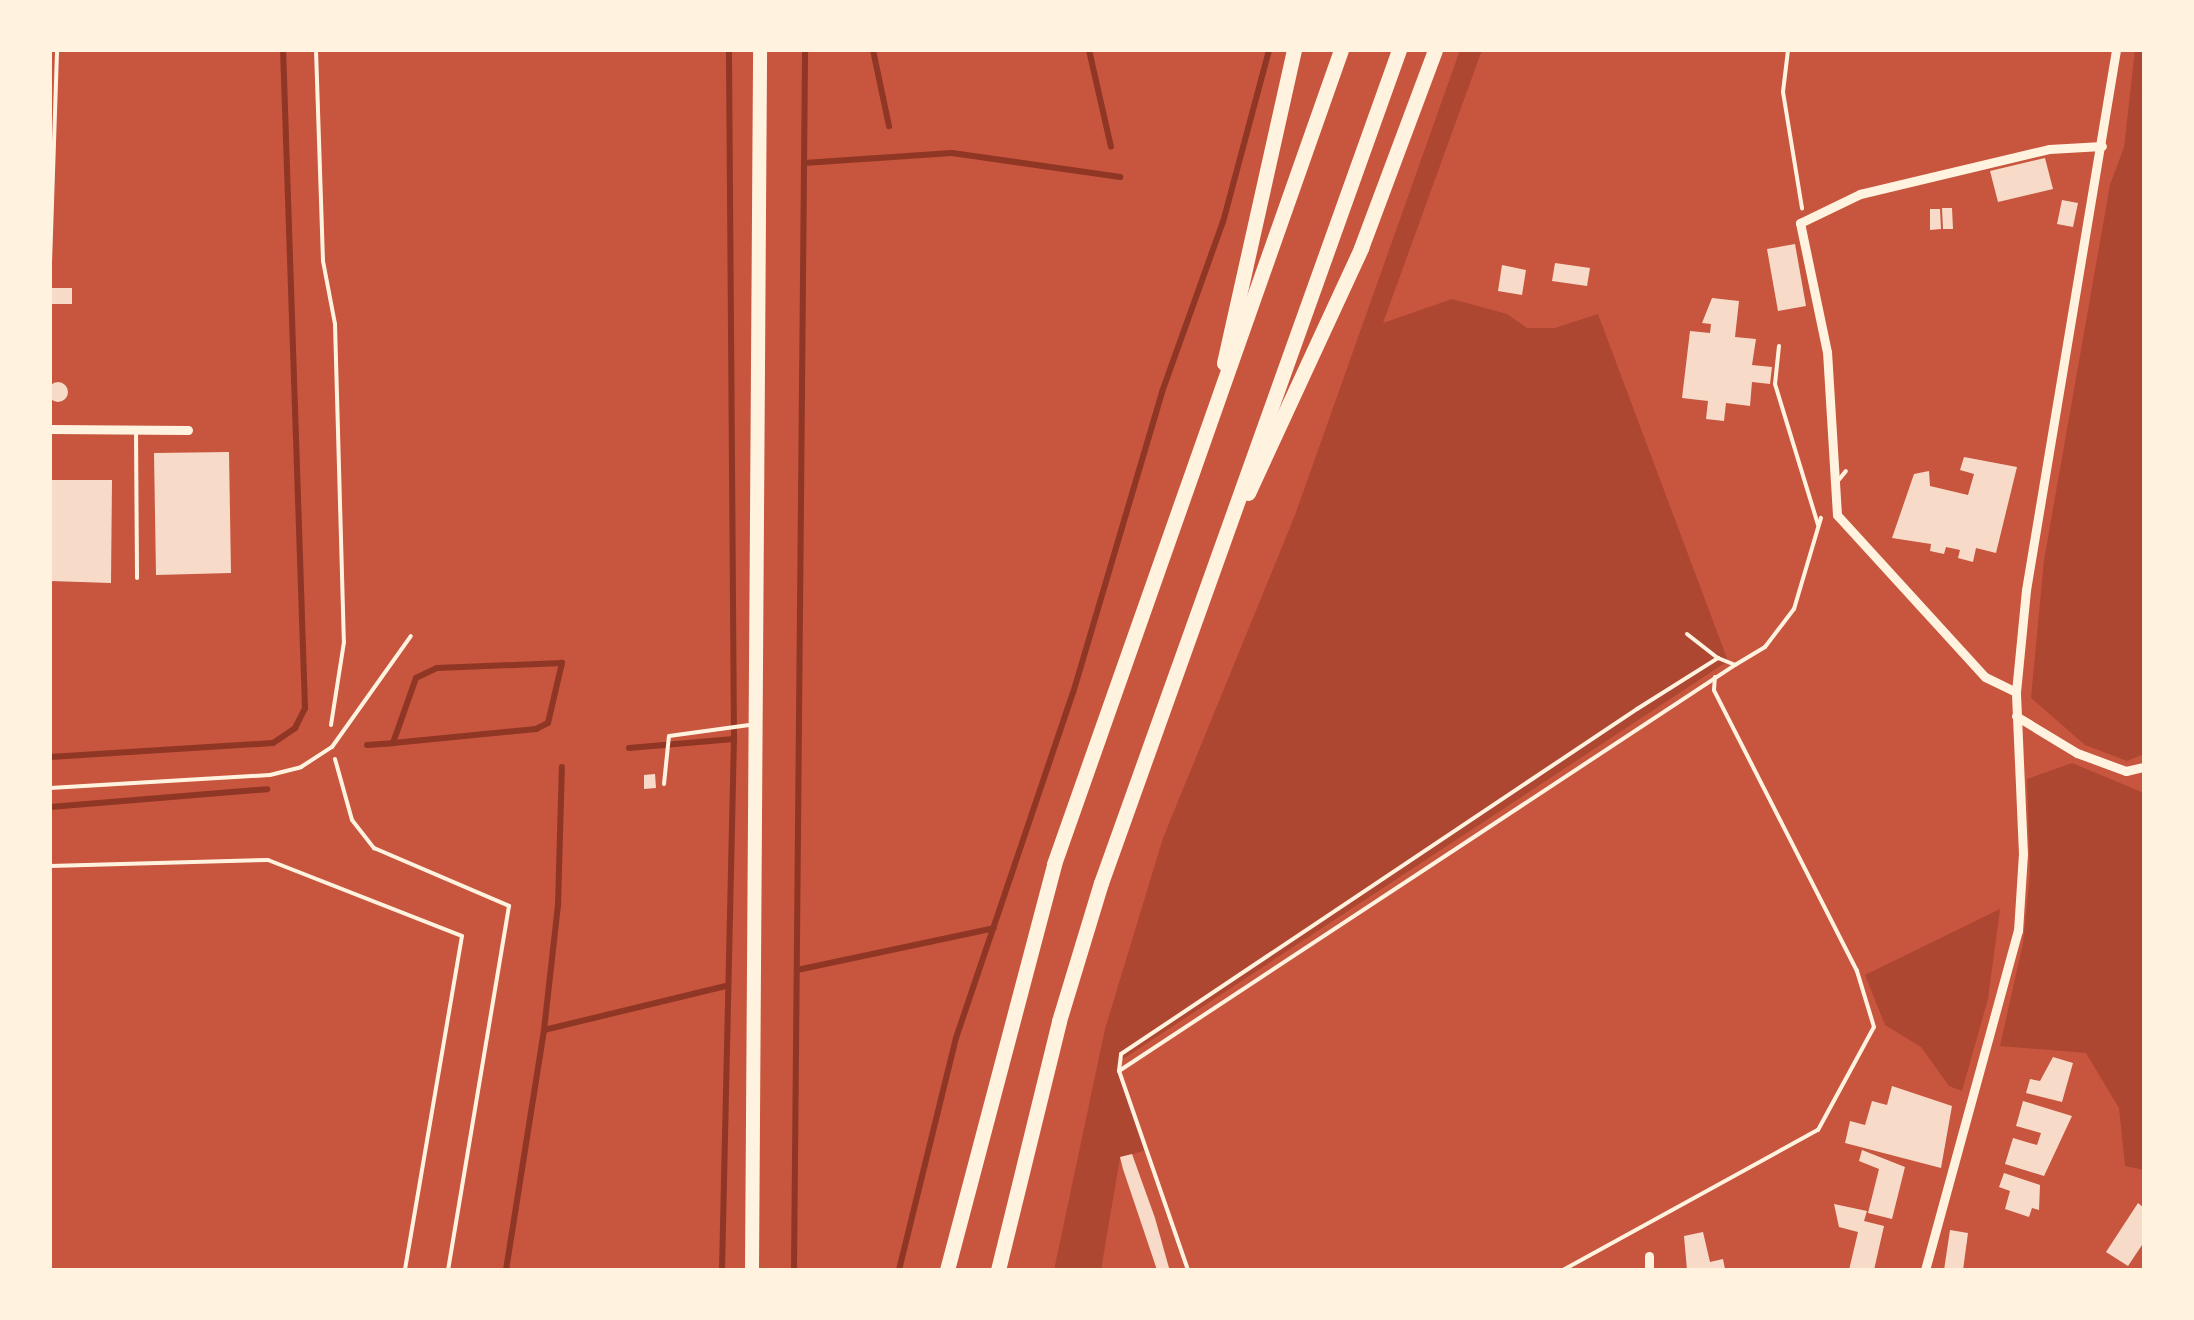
<!DOCTYPE html>
<html>
<head>
<meta charset="utf-8">
<style>
  body { margin:0 }
  #map { position:relative; width:2194px; height:1320px; overflow:hidden; background:#c8553d; font-family:"Public Sans",sans-serif }
  div>[style] { position:absolute }
  [style*='--x'] { left:calc(var(--x)*1px); top:calc(var(--y)*1px); width:calc(var(--w)*1px); rotate:calc(var(--a)*1deg) }
  .green>* { inset:0; background:#ae4732 }
  .stream>* { height:6px; margin:-3px; padding:0 3px; transform-origin:3px; border-radius:3px; background:#8f3625 }
  .building>* { inset:0; background:#f7dbc8 }
  .round { border-radius:50% }
  .path>* { height:4px; margin:-2px; padding:0 2px; transform-origin:2px; border-radius:2px; background:#fff3e0 }
  .service>* { height:4px; margin:-2px; padding:0 2px; transform-origin:2px; border-radius:2px; background:#fff3e0 }
  .minor>* { height:9px; margin:-4.5px; padding:0 4.5px; transform-origin:4.5px; border-radius:4.5px; background:#fff3e0 }
  .primary>* { height:14px; margin:-7px; padding:0 7px; transform-origin:7px; border-radius:7px; background:#fff3e0 }
  .motorway>* { height:15px; margin:-7.5px; padding:0 7.5px; transform-origin:7.5px; border-radius:7.5px; background:#fff3e0 }
  span { translate:-50% -50%; white-space:nowrap; text-align:center; line-height:1.15; -webkit-text-stroke:8px #fff3e0; paint-order:stroke }
  .frame { position:absolute; inset:0; border:52px solid #fff3e0; pointer-events:none }
</style>
</head>
<body>
<div id="map">
  <div class="green">
    <i style="clip-path:polygon(1460px 50px,1482px 50px,1383px 323px,1452px 299px,1507px 314px,1527px 328px,1555px 328px,1598px 314px,1728px 661px,1117px 1063px,1146px 1150px,1120px 1158px,1101px 1270px,1054px 1270px,1105px 1029px,1163px 838px,1295px 515px)"></i>
    <i style="clip-path:polygon(2135px 50px,2144px 50px,2144px 754px,2127px 761px,2085px 745px,2031px 698px,2044px 560px,2110px 185px,2124px 147px)"></i>
    <i style="clip-path:polygon(2072px 763px,2144px 793px,2144px 1170px,2125px 1166px,2119px 1108px,2086px 1053px,2000px 1046px,2023px 943px,2030px 873px,2027px 779px)"></i>
    <i style="clip-path:polygon(2000px 909px,1988px 999px,1962px 1091px,1949px 1086px,1921px 1047px,1885px 1025px,1865px 975px)"></i>
  </div>
  <div class="stream">
    <i style="--x:873;--y:50;--w:78;--a:78.1"></i>
    <i style="--x:1089;--y:50;--w:99;--a:77.2"></i>
    <i style="--x:804;--y:163;--w:148;--a:-3.9"></i>
    <i style="--x:952;--y:153;--w:170;--a:8.1"></i>
    <i style="--x:367;--y:745;--w:26;--a:-4"></i>
    <i style="--x:393;--y:743;--w:144;--a:-5.6"></i>
    <i style="--x:536;--y:729;--w:13;--a:-27"></i>
    <i style="--x:548;--y:723;--w:62;--a:-76.9"></i>
    <i style="--x:562;--y:663;--w:125;--a:177.7"></i>
    <i style="--x:437;--y:668;--w:23;--a:155"></i>
    <i style="--x:416;--y:678;--w:69;--a:109.5"></i>
    <i style="--x:629;--y:748;--w:105;--a:-4.9"></i>
    <i style="--x:50;--y:757;--w:223;--a:-3.6"></i>
    <i style="--x:273;--y:743;--w:27;--a:-34"></i>
    <i style="--x:295;--y:728;--w:22;--a:-63"></i>
    <i style="--x:305;--y:708;--w:658;--a:-91.91"></i>
    <i style="--x:50;--y:807;--w:218;--a:-4.7"></i>
    <i style="--x:797;--y:970;--w:201;--a:-12"></i>
    <i style="--x:544;--y:1030;--w:187;--a:-13.6"></i>
    <i style="--x:506;--y:1270;--w:243;--a:-81"></i>
    <i style="--x:544;--y:1030;--w:125;--a:-83.6"></i>
    <i style="--x:558;--y:906;--w:139;--a:-88.4"></i>
    <i style="--x:722;--y:1270;--w:531;--a:-88.71"></i>
    <i style="--x:734;--y:739;--w:689;--a:-90.42"></i>
    <i style="--x:794;--y:1270;--w:1220;--a:-89.48"></i>
    <i style="--x:899;--y:1270;--w:239;--a:-76.2"></i>
    <i style="--x:956;--y:1038;--w:364;--a:-71.3"></i>
    <i style="--x:1073;--y:693;--w:314;--a:-73.5"></i>
    <i style="--x:1162;--y:392;--w:181;--a:-70.3"></i>
    <i style="--x:1223;--y:222;--w:178;--a:-75"></i>
  </div>
  <div class="building">
    <i style="clip-path:polygon(2045px 158px,2053px 189px,1998px 202px,1990px 171px)"></i>
    <i style="clip-path:polygon(2062px 200px,2078px 203px,2073px 227px,2057px 224px)"></i>
    <i style="clip-path:polygon(1942px 208px,1952px 208px,1953px 229px,1943px 229px)"></i>
    <i style="clip-path:polygon(1930px 209px,1940px 209px,1941px 229px,1930px 230px)"></i>
    <i style="clip-path:polygon(1795px 244px,1806px 306px,1778px 311px,1767px 249px)"></i>
    <i style="clip-path:polygon(1555px 263px,1590px 268px,1587px 286px,1552px 281px)"></i>
    <i style="clip-path:polygon(1502px 265px,1526px 270px,1522px 295px,1498px 291px)"></i>
    <i style="clip-path:polygon(50px 288px,72px 288px,72px 304px,50px 304px)"></i>
    <i style="clip-path:polygon(1712px 298px,1739px 301px,1735px 337px,1756px 339px,1752px 365px,1772px 367px,1770px 384px,1752px 382px,1750px 406px,1726px 403px,1724px 421px,1706px 419px,1708px 401px,1682px 398px,1690px 331px,1710px 333px,1711px 324px,1702px 323px)"></i>
    <i class="round" style="left:48px;top:382px;width:20px;height:20px"></i>
    <i style="clip-path:polygon(229px 452px,231px 573px,156px 575px,154px 453px)"></i>
    <i style="clip-path:polygon(1964px 457px,2017px 467px,1996px 553px,1976px 548px,1973px 562px,1958px 558px,1960px 550px,1946px 547px,1944px 554px,1930px 551px,1931px 544px,1892px 538px,1914px 474px,1929px 471px,1930px 486px,1968px 495px,1974px 474px,1960px 470px)"></i>
    <i style="clip-path:polygon(50px 480px,112px 480px,111px 583px,50px 581px)"></i>
    <i style="clip-path:polygon(655px 774px,656px 788px,644px 789px,644px 775px)"></i>
    <i style="clip-path:polygon(2053px 1057px,2073px 1063px,2062px 1102px,2026px 1093px,2030px 1079px,2040px 1081px)"></i>
    <i style="clip-path:polygon(1892px 1086px,1952px 1106px,1941px 1168px,1845px 1143px,1850px 1121px,1865px 1125px,1872px 1101px,1887px 1105px)"></i>
    <i style="clip-path:polygon(2023px 1101px,2072px 1116px,2044px 1176px,2005px 1164px,2013px 1138px,2037px 1145px,2041px 1133px,2016px 1126px)"></i>
    <i style="clip-path:polygon(1862px 1150px,1905px 1167px,1892px 1219px,1868px 1213px,1879px 1169px,1859px 1161px)"></i>
    <i style="clip-path:polygon(1132px 1154px,1155px 1218px,1169px 1268px,1164px 1270px,1157px 1270px,1123px 1169px,1120px 1157px)"></i>
    <i style="clip-path:polygon(2004px 1173px,2040px 1185px,2039px 1210px,2032px 1208px,2029px 1217px,2005px 1209px,2010px 1191px,1999px 1187px)"></i>
    <i style="clip-path:polygon(2138px 1203px,2144px 1208px,2144px 1242px,2128px 1266px,2106px 1252px)"></i>
    <i style="clip-path:polygon(1834px 1204px,1867px 1211px,1864px 1221px,1884px 1226px,1874px 1270px,1849px 1270px,1858px 1232px,1839px 1227px)"></i>
    <i style="clip-path:polygon(1950px 1230px,1968px 1233px,1963px 1270px,1944px 1270px)"></i>
    <i style="clip-path:polygon(1703px 1232px,1710px 1262px,1723px 1259px,1725px 1269px,1687px 1270px,1684px 1236px)"></i>
  </div>
  <div class="path">
    <i style="--x:316;--y:50;--w:211;--a:88.1"></i>
    <i style="--x:323;--y:261;--w:64;--a:79.2"></i>
    <i style="--x:335;--y:324;--w:318;--a:88.4"></i>
    <i style="--x:344;--y:642;--w:84;--a:98.9"></i>
    <i style="--x:1788;--y:50;--w:42;--a:96.8"></i>
    <i style="--x:1783;--y:92;--w:118;--a:80.7"></i>
    <i style="--x:1779;--y:346;--w:38;--a:96"></i>
    <i style="--x:1775;--y:384;--w:147;--a:73"></i>
    <i style="--x:1687;--y:634;--w:39;--a:38"></i>
    <i style="--x:335;--y:759;--w:63;--a:74.4"></i>
    <i style="--x:352;--y:820;--w:36;--a:52"></i>
    <i style="--x:374;--y:848;--w:147;--a:23.2"></i>
    <i style="--x:509;--y:906;--w:369;--a:99.5"></i>
    <i style="--x:1119;--y:1071;--w:738;--a:-33.39"></i>
    <i style="--x:1188;--y:1270;--w:211;--a:-109.1"></i>
    <i style="--x:1119;--y:1071;--w:17;--a:-83"></i>
    <i style="--x:1121;--y:1054;--w:621;--a:-33.77"></i>
    <i style="--x:1637;--y:709;--w:96;--a:-32.2"></i>
    <i style="--x:1718;--y:658;--w:18;--a:22"></i>
    <i style="--x:1735;--y:665;--w:35;--a:-31"></i>
    <i style="--x:1765;--y:647;--w:48;--a:-52.7"></i>
    <i style="--x:1794;--y:609;--w:95;--a:-73.5"></i>
    <i style="--x:1563;--y:1270;--w:291;--a:-28.8"></i>
    <i style="--x:1818;--y:1130;--w:117;--a:-61.5"></i>
    <i style="--x:1874;--y:1027;--w:59;--a:-106.9"></i>
    <i style="--x:1857;--y:971;--w:315;--a:-117"></i>
    <i style="--x:1714;--y:690;--w:13;--a:-86"></i>
  </div>
  <div class="service">
    <i style="--x:50;--y:263;--w:213;--a:-88.1"></i>
    <i style="--x:136;--y:430;--w:148;--a:89.6"></i>
    <i style="--x:1837;--y:482;--w:14;--a:-51"></i>
    <i style="--x:664;--y:784;--w:48;--a:-84.1"></i>
    <i style="--x:669;--y:736;--w:81;--a:-7.8"></i>
    <i style="--x:50;--y:788;--w:220;--a:-3.4"></i>
    <i style="--x:270;--y:775;--w:32;--a:-14"></i>
    <i style="--x:301;--y:767;--w:37;--a:-33"></i>
    <i style="--x:332;--y:747;--w:136;--a:-54.6"></i>
    <i style="--x:50;--y:866;--w:218;--a:-1.6"></i>
    <i style="--x:268;--y:860;--w:208;--a:21.4"></i>
    <i style="--x:462;--y:936;--w:339;--a:99.7"></i>
  </div>
  <div class="minor">
    <i style="--x:50;--y:429;--w:138;--a:0.4"></i>
    <i style="--x:2016;--y:692;--w:34;--a:-154"></i>
    <i style="--x:1985;--y:677;--w:219;--a:-132.4"></i>
    <i style="--x:1837;--y:515;--w:163;--a:-93.5"></i>
    <i style="--x:1827;--y:352;--w:132;--a:-101.8"></i>
    <i style="--x:1800;--y:223;--w:67;--a:-25.8"></i>
    <i style="--x:1860;--y:194;--w:194;--a:-13.4"></i>
    <i style="--x:2049;--y:149;--w:53;--a:-3.2"></i>
    <i style="--x:2016;--y:716;--w:71;--a:31.2"></i>
    <i style="--x:2077;--y:753;--w:52;--a:20.2"></i>
    <i style="--x:2126;--y:771;--w:18;--a:-13"></i>
    <i style="--x:1649;--y:1270;--w:14;--a:-90"></i>
    <i style="--x:1925;--y:1270;--w:352;--a:-74.7"></i>
    <i style="--x:2018;--y:931;--w:77;--a:-86.3"></i>
    <i style="--x:2023;--y:854;--w:162;--a:-92.5"></i>
    <i style="--x:2016;--y:692;--w:102;--a:-84.4"></i>
    <i style="--x:2026;--y:590;--w:547;--a:-80.54"></i>
  </div>
  <div class="primary">
    <i style="--x:752;--y:1270;--w:1220;--a:-89.62"></i>
  </div>
  <div class="motorway">
    <i style="--x:1224;--y:363;--w:321;--a:-77.4"></i>
    <i style="--x:1248;--y:493;--w:270;--a:-65.2"></i>
    <i style="--x:1361;--y:248;--w:211;--a:-69.5"></i>
    <i style="--x:947;--y:1270;--w:420;--a:-75.2"></i>
    <i style="--x:1054;--y:864;--w:863;--a:-70.58"></i>
    <i style="--x:998;--y:1270;--w:256;--a:-76.2"></i>
    <i style="--x:1059;--y:1021;--w:144;--a:-73.1"></i>
    <i style="--x:1101;--y:883;--w:885;--a:-70.32"></i>
  </div>
  <div class="frame"></div>
</div>
</body>
</html>
